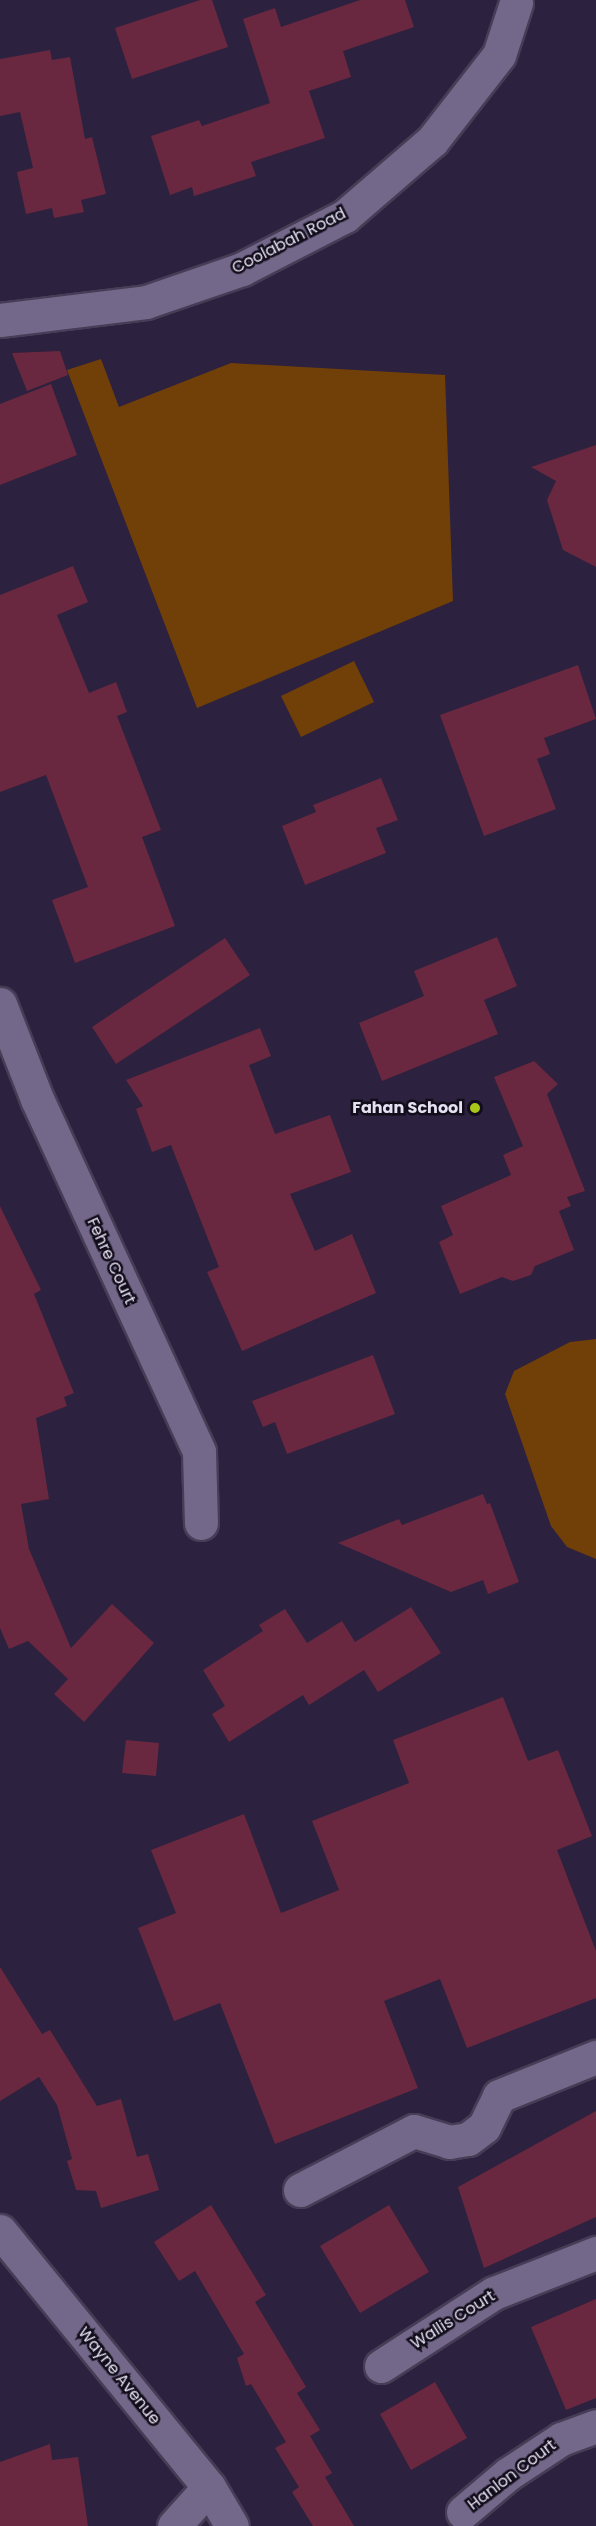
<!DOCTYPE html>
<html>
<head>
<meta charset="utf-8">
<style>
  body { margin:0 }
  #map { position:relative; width:596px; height:2526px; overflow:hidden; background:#2c213e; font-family:Poppins,sans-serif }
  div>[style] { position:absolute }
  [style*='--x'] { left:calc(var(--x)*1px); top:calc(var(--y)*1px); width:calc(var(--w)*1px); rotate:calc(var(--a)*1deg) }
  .green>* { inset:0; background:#713f08 }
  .building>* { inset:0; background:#69283f }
  .roads { filter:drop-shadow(2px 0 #463d56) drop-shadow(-2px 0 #463d56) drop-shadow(0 2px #463d56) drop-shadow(0 -2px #463d56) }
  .minor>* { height:33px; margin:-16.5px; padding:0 16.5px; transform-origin:16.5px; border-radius:16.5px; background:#74688a }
  .dots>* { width:16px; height:16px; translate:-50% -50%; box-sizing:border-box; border:3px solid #120d1a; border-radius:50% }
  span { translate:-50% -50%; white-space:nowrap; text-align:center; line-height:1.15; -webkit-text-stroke:5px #120d1a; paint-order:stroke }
  .street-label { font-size:16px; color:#e6e0f3 }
  .poi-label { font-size:16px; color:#e6e0f3; font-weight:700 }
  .right { translate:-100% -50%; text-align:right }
</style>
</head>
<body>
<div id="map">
  <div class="green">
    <i style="clip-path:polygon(101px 359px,119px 407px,231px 363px,445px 375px,453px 601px,197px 708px,67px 370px)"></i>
    <i style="clip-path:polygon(354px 661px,374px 702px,301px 737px,281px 696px)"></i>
    <i style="clip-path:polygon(596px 1339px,596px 1559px,567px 1547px,551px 1526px,505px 1394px,514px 1371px,570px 1342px)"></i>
  </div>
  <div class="building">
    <i style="clip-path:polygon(200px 0,212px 0,228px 47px,132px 79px,115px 28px)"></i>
    <i style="clip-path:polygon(360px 0,405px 0,414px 27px,343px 51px,351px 77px,309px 91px,325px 138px,251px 162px,256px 176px,194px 196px,192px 187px,170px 195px,151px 136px,199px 120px,202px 126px,270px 103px,243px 19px,275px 8px,281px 27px)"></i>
    <i style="clip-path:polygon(50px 50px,52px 60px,70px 57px,85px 139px,92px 137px,106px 194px,81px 200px,84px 212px,54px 218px,52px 208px,26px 214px,17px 172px,33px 168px,20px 112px,0 116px,0 59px)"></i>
    <i style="clip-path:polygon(60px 351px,68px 375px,27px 391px,12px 353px)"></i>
    <i style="clip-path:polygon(51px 384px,77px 455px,0 485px,0 404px)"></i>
    <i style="clip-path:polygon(596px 445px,596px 567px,563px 550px,547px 500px,556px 481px,531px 467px)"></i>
    <i style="clip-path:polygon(73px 566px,88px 602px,57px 615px,89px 693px,116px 682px,127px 712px,117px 716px,161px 830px,142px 837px,175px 926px,75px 963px,52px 900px,88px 887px,46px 775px,0 792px,0 595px)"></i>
    <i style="clip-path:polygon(578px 665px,596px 719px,544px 738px,550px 754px,537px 759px,556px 809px,484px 836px,440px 715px)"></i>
    <i style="clip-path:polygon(381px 778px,398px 820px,376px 828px,386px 853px,305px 885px,282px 826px,316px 812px,313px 805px)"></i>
    <i style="clip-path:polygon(497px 937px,517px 986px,484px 1000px,498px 1034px,382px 1081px,359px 1023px,424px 996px,414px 971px)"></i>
    <i style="clip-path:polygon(225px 938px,250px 975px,116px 1064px,92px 1027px)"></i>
    <i style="clip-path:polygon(260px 1028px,271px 1056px,249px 1065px,275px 1134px,330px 1115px,351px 1172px,290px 1194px,315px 1251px,352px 1234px,376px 1293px,242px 1351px,207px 1272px,219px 1267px,171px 1145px,152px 1152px,136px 1109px,143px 1106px,126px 1080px)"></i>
    <i style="clip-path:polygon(534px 1061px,558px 1084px,547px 1094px,585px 1191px,567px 1197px,571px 1206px,559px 1211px,574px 1250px,535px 1266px,531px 1275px,513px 1281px,502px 1277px,460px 1294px,439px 1242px,453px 1235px,441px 1206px,511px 1175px,503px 1155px,523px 1146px,494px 1077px)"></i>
    <i style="clip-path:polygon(0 1206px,41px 1290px,34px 1294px,74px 1393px,64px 1397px,67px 1406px,36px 1418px,49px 1499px,21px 1504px,29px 1549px,71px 1648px,112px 1604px,154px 1643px,84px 1722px,54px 1694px,68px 1679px,28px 1641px,9px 1649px,0 1628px)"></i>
    <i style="clip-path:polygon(373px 1355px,395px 1414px,287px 1454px,275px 1422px,263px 1427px,252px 1401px)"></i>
    <i style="clip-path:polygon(483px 1494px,487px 1504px,490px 1503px,519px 1582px,488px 1594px,483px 1580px,451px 1592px,338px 1543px,399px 1519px,402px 1525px)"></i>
    <i style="clip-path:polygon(411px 1607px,441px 1653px,378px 1692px,364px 1670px,309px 1705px,303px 1695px,229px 1742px,212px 1714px,225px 1706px,203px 1670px,263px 1631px,259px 1625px,285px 1609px,307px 1643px,342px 1621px,355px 1642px)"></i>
    <i style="clip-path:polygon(503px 1697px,528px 1761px,558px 1750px,592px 1836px,557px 1850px,596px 1951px,596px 1998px,467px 2048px,440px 1979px,384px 2001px,418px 2088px,275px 2144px,220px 2003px,174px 2021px,138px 1928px,176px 1913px,151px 1850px,244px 1814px,281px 1913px,339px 1890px,312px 1821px,409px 1783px,393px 1740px)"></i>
    <i style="clip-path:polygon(126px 1740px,159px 1743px,156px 1776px,122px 1773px)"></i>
    <i style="clip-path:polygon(0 1967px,42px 2034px,50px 2030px,97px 2106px,121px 2099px,137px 2157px,148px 2154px,159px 2190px,101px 2208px,96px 2191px,76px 2190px,67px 2161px,72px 2159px,57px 2105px,39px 2077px,0 2101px)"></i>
    <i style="clip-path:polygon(596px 2111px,596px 2217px,484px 2268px,458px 2187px)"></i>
    <i style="clip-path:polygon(211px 2205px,266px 2295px,255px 2302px,306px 2387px,297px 2393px,320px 2430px,310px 2436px,332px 2473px,325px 2477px,354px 2526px,313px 2526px,292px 2492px,299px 2487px,275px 2448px,286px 2442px,251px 2384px,246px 2386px,237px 2358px,244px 2354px,195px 2271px,179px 2281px,154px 2242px)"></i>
    <i style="clip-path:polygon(389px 2205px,429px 2272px,360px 2313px,320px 2246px)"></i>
    <i style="clip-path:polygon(596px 2299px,596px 2398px,566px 2410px,531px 2327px)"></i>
    <i style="clip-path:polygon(435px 2382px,467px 2438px,411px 2470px,380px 2414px)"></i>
    <i style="clip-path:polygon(50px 2444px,52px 2460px,78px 2457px,88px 2526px,0 2526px,0 2462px)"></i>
  </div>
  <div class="roads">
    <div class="minor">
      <i style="--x:0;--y:320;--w:147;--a:-7"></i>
      <i style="--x:146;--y:302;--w:102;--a:-19"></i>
      <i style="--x:242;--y:269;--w:116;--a:-27.2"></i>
      <i style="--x:345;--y:216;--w:115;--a:-40.8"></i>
      <i style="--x:432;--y:141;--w:109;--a:-52.1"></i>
      <i style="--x:499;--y:55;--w:55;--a:-71.9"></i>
      <i style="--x:0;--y:1004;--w:102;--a:68.7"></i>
      <i style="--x:37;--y:1099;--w:388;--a:65.3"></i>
      <i style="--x:199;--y:1452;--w:71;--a:88.4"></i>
      <i style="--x:300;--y:2190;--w:128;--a:-27.4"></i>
      <i style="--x:414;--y:2131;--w:37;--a:17"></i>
      <i style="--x:449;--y:2142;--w:19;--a:-9"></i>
      <i style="--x:468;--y:2139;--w:20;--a:-37"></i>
      <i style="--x:484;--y:2127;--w:34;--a:-64"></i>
      <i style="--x:499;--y:2096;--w:105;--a:-21.9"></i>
      <i style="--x:0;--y:2231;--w:330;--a:50.8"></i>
      <i style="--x:209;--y:2487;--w:45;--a:59.5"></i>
      <i style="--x:381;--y:2366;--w:135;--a:-32.9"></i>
      <i style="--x:494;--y:2293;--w:110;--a:-21.4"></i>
      <i style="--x:463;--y:2512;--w:59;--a:-40.2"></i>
      <i style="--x:508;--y:2474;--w:64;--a:-33.4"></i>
      <i style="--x:561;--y:2439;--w:37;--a:-20"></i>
      <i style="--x:174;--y:2526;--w:52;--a:-48.1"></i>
    </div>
  </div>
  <div class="dots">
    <i style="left:475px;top:1108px;background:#a9c71b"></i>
  </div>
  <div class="street-label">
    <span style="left:289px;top:241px;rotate:-27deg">Coolabah Road</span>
    <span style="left:111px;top:1261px;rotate:65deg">Fehre Court</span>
    <span style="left:453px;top:2320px;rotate:-32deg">Wallis Court</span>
    <span style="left:119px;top:2376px;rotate:51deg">Wayne Avenue</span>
    <span style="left:512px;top:2475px;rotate:-37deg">Hanlon Court</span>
  </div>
  <div class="poi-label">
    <span class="right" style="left:463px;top:1108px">Fahan School</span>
  </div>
</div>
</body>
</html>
